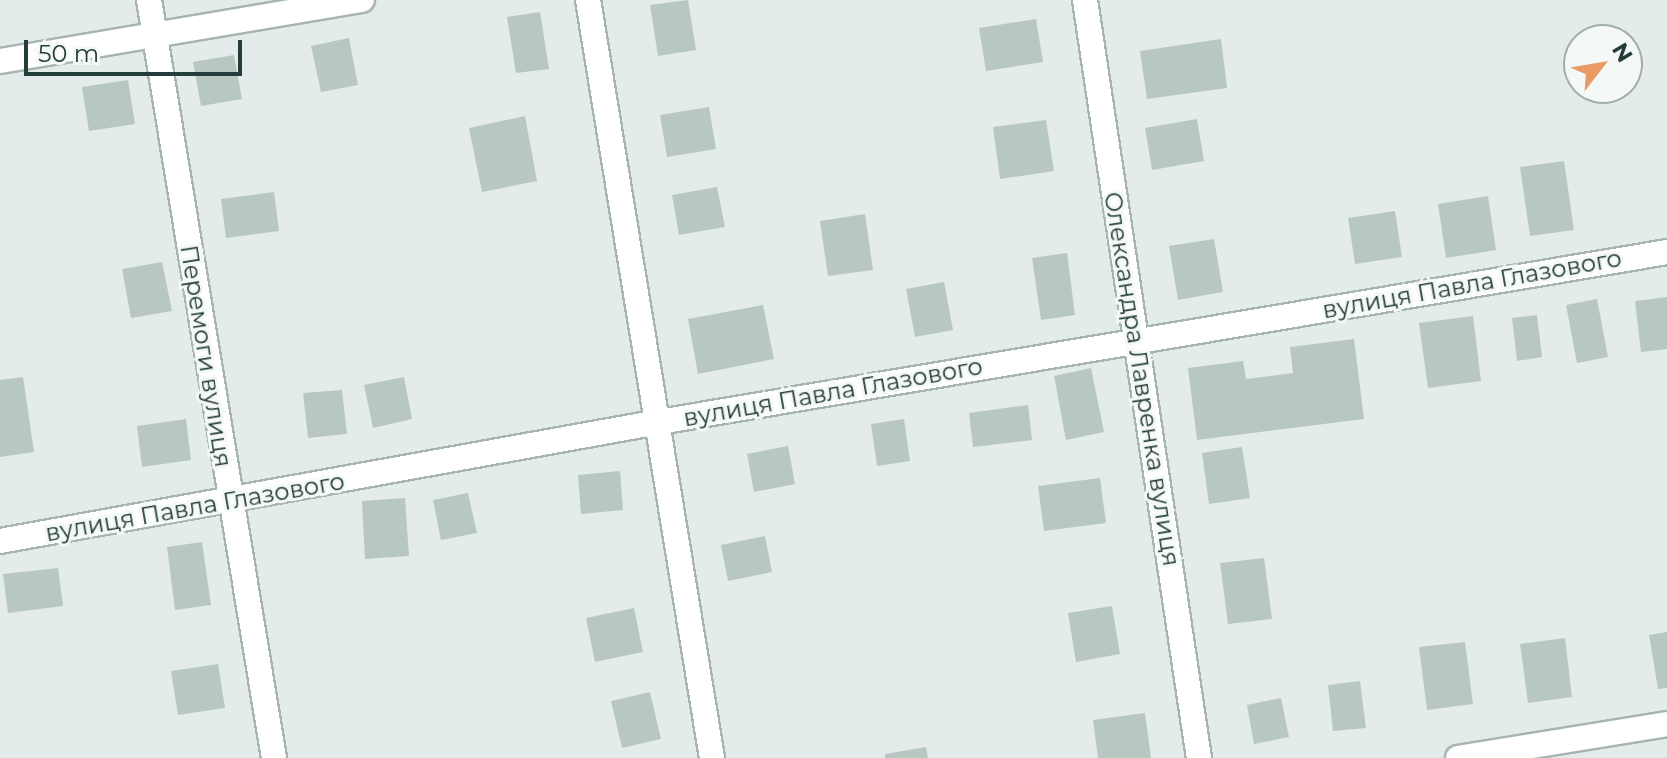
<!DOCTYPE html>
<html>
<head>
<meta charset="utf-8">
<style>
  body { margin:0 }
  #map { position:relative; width:1667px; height:758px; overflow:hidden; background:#e3ecea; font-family:Montserrat,sans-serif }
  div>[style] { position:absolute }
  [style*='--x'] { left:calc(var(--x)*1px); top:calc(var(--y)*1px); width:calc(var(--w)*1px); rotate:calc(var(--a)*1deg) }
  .building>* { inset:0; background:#b9c7c3 }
  .roads { filter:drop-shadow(2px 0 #a6b4b2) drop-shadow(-2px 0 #a6b4b2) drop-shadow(0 2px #a6b4b2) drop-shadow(0 -2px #a6b4b2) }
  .minor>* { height:24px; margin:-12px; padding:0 12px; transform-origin:12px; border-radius:12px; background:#fff }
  span { translate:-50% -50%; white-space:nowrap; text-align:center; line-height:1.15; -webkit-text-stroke:6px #f4f9f7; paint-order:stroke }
  .street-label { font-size:24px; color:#243d3a }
  .north { position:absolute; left:1563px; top:24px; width:80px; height:80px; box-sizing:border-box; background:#f4f9f7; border:2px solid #a1aeab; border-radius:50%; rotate:59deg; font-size:22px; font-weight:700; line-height:32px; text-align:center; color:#243d3a }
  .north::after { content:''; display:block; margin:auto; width:28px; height:36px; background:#ea9a64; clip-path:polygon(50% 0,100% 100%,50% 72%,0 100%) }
  .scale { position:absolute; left:24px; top:40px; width:218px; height:36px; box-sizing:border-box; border:4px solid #243d3a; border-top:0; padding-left:10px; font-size:24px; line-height:28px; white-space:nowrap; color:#243d3a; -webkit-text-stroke:6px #f4f9f7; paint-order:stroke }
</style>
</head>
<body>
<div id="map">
  <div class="building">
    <i style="clip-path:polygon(688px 0,696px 50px,658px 56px,650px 5px)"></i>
    <i style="clip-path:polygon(540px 12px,549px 69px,516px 73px,507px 17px)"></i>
    <i style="clip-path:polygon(1036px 19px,1043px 62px,986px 71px,979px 28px)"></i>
    <i style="clip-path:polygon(349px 38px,358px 85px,321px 92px,311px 46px)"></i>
    <i style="clip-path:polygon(1221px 39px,1227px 88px,1147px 99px,1140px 51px)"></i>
    <i style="clip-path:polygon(234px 55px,242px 99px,201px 106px,193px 62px)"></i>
    <i style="clip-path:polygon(128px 80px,135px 124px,89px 131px,82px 87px)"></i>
    <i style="clip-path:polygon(709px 107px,716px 149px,667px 157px,660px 115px)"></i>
    <i style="clip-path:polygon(525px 116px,537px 181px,482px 192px,469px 128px)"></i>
    <i style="clip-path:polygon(1197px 119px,1204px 161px,1152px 170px,1145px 128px)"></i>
    <i style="clip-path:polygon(1046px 120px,1054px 171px,1000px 179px,993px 127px)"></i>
    <i style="clip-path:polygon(1564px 161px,1574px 230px,1530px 236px,1520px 167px)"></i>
    <i style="clip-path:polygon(717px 187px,725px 227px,679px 235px,672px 195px)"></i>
    <i style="clip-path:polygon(274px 192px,279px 231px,226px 238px,221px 199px)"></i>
    <i style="clip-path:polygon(1488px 196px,1496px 250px,1446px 258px,1438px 204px)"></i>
    <i style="clip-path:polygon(1395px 211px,1402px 257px,1355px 264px,1348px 218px)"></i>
    <i style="clip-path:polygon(865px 214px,873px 270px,828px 276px,820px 221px)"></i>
    <i style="clip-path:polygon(1214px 239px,1223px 292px,1178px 300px,1169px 246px)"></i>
    <i style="clip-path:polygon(1067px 253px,1075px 315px,1041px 320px,1032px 258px)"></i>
    <i style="clip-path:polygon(162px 262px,172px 311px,131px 318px,122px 269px)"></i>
    <i style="clip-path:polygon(944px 282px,953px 330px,915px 337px,906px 289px)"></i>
    <i style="clip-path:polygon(1667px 297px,1667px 349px,1641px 352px,1635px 301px)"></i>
    <i style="clip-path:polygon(1597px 299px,1608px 357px,1577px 363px,1566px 305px)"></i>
    <i style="clip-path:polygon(763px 305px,774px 359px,698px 374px,688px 319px)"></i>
    <i style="clip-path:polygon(1537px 315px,1542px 357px,1517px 361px,1512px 318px)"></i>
    <i style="clip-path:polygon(1473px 316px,1481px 381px,1428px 388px,1419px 323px)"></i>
    <i style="clip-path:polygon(1354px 339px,1364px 419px,1197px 440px,1188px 368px,1243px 361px,1246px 379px,1293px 373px,1290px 347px)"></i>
    <i style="clip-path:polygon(1091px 368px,1104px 432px,1066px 440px,1054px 376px)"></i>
    <i style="clip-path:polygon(23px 377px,34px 452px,0 457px,0 380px)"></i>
    <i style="clip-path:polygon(404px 377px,412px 419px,373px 428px,364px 385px)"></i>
    <i style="clip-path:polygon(342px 390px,347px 434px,308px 438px,303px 393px)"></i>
    <i style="clip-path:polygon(1028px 405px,1032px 440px,973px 447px,969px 413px)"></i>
    <i style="clip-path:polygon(186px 419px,191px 460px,142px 467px,137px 426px)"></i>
    <i style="clip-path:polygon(904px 419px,910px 461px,877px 466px,871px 424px)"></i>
    <i style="clip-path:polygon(788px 446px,795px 484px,754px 492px,747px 454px)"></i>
    <i style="clip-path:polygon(1242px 447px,1250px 498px,1209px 504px,1202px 453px)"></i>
    <i style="clip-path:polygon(620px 471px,623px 510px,581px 514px,578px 475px)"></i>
    <i style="clip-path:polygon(1100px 478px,1106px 523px,1044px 531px,1038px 486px)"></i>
    <i style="clip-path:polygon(468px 493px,477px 533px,441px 540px,433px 500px)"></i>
    <i style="clip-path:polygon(405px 498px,409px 556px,365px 559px,362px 501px)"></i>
    <i style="clip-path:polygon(765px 536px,772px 572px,728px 581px,721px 545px)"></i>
    <i style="clip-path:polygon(202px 542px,211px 605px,175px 610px,167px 547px)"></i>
    <i style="clip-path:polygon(1264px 558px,1272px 619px,1228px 624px,1220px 563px)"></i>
    <i style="clip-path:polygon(58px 568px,63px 606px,8px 613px,3px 574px)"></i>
    <i style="clip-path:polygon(1112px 606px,1120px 654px,1076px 662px,1068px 613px)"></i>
    <i style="clip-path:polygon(634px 608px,643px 652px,595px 662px,586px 618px)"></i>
    <i style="clip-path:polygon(1667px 632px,1667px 688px,1658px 689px,1649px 635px)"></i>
    <i style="clip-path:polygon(1565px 638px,1572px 697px,1528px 703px,1520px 644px)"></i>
    <i style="clip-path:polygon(1465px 642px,1473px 704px,1427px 710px,1419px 647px)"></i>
    <i style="clip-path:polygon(218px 664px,225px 708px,178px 715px,171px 671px)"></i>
    <i style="clip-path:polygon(1360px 681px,1366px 728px,1333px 731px,1328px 685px)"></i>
    <i style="clip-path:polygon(650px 692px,661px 739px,622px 748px,611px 701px)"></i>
    <i style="clip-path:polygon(1281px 698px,1289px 737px,1254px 744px,1247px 705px)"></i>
    <i style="clip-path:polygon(1145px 713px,1151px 758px,1098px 758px,1093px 720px)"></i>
    <i style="clip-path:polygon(926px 747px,928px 758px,885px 758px,885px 754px)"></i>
  </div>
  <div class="roads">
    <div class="minor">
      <i style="--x:149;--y:0;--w:768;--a:80.64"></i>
      <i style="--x:588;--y:0;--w:768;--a:80.71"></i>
      <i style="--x:1085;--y:0;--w:767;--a:81.45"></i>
      <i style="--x:0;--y:61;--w:367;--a:-9.6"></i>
      <i style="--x:0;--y:541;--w:670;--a:-10.24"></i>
      <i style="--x:659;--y:422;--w:1022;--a:-9.57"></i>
      <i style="--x:1458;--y:758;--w:212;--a:-9.2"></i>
    </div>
  </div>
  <div class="street-label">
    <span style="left:1472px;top:284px;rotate:-10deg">вулиця Павла Глазового</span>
    <span style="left:206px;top:356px;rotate:81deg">Перемоги вулиця</span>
    <span style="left:1142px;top:379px;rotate:81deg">Олександра Лавренка вулиця</span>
    <span style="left:833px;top:392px;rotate:-10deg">вулиця Павла Глазового</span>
    <span style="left:195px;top:507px;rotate:-10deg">вулиця Павла Глазового</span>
  </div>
  <div class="north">N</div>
  <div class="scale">50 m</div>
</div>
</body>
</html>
